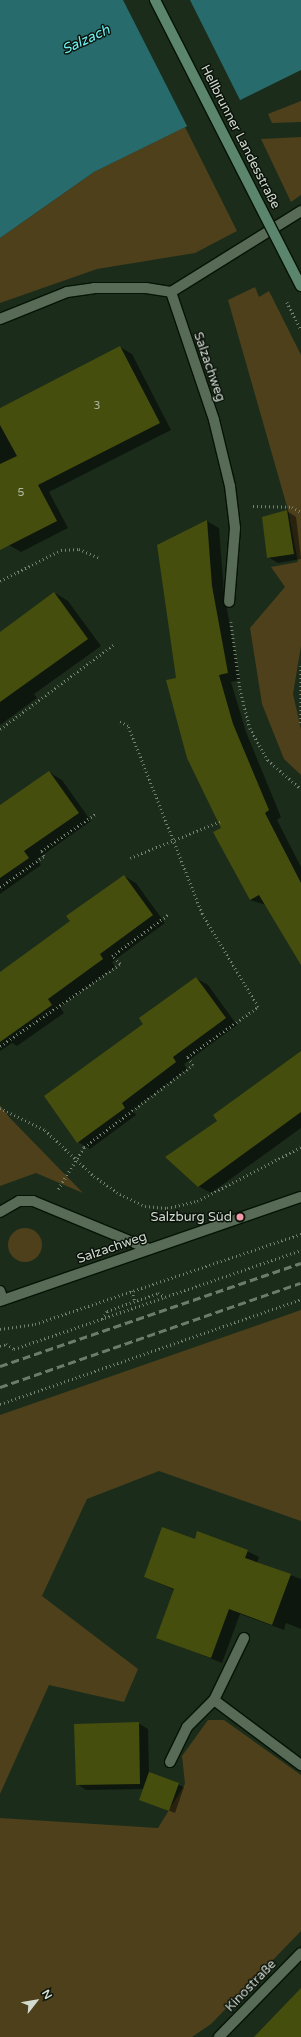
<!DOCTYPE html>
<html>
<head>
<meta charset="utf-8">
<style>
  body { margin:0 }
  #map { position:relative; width:301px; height:2037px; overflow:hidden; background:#1b2c1b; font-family:"Varela Round",sans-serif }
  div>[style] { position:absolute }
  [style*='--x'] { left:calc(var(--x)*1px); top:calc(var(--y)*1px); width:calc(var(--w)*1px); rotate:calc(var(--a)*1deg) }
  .green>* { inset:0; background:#4d401b }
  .round { border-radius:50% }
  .water>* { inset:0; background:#276b6c }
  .pier>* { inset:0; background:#1b2c1b }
  .shadow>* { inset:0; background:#0007 }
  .building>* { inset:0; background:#464e0e }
  .path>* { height:2.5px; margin-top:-1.25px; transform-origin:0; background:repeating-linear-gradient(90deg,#738173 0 1px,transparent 0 4px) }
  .roads { filter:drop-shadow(1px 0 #051405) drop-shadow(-1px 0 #051405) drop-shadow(0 1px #051405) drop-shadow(0 -1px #051405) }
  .lane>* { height:10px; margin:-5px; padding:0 5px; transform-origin:5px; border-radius:5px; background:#586b57 }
  .street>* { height:10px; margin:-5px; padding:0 5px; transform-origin:5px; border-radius:5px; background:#586b57 }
  .rail>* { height:3px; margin-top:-1.5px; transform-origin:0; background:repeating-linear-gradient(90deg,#6d7b6d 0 8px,transparent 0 12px) }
  .path-bridge>* { height:2.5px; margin-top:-1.25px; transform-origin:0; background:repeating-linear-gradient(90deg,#738173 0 1px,transparent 0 4px) }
  .bridges { filter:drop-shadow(1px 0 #051405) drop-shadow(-1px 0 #051405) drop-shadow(0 1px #051405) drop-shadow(0 -1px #051405) }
  .secondary-bridge>* { height:10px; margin:-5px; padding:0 5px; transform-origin:5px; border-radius:5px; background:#5c856e }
  .dots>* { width:11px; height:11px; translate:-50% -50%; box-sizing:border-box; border:2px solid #0b120a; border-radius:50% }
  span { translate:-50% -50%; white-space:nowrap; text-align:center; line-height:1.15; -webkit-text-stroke:3px #0b120a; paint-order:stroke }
  .number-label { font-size:11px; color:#aeb8a0 }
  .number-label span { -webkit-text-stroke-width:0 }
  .street-label { font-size:13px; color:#d1dbd0 }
  .poi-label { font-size:13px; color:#d1dbd0 }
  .right { translate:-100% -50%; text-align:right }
  .water-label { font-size:14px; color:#6ff0f3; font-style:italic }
  .north { position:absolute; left:16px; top:1981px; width:40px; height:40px; -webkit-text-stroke:3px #0b120a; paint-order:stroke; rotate:59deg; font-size:11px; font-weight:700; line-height:16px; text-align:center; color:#d1dbd0 }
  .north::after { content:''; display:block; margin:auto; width:14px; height:18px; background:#d1dbd0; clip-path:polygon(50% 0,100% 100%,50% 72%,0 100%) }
</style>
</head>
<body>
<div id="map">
  <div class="green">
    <i style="clip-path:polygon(301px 101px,301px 122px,272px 123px,268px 114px)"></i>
    <i style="clip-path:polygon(185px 127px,237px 231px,195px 253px,97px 269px,0 303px,0 238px,94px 172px)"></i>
    <i style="clip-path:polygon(301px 137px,301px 195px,291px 202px,261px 139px)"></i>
    <i style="clip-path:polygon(255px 287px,259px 297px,269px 291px,301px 355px,301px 646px,293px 694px,301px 729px,301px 775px,284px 759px,262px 704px,250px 628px,285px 587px,271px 567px,298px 562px,288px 510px,228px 300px)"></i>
    <i style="clip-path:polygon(0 1105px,9px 1117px,83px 1193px,36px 1173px,0 1186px)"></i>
    <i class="round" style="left:8px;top:1228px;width:34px;height:34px"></i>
    <i style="clip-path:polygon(301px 1310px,301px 1521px,159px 1471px,87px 1499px,42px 1596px,138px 1669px,124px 1702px,49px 1685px,0 1794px,0 1415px)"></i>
    <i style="clip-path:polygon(208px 1720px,224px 1720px,301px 1775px,301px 1931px,211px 2024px,192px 2037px,0 2037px,0 1818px,158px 1828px,185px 1784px,182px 1756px)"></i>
  </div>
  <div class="water">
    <i style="clip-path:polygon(0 0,301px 0,301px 70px,94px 172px,0 238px)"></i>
  </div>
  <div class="pier">
    <i style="clip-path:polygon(123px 0,190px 0,241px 102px,188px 128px)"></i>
  </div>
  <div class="shadow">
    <i style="clip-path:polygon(120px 347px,132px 354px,171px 430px,49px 492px,68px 528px,21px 552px,9px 545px,0 529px,0 408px)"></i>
    <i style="clip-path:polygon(287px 511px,296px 517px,301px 559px,278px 563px,268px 557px)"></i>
    <i style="clip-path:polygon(207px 521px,219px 528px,224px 593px,240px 680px,231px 682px,246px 732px,281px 817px,277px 820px,301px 867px,301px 963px,266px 905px,250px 900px,222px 828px,177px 679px)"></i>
    <i style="clip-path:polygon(55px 593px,68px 601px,101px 646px,34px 694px,37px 698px,0 725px,0 633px)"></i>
    <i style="clip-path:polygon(49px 772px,62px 780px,91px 821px,37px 859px,41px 865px,0 894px,0 808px)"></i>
    <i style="clip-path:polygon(124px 876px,136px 883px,165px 923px,112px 962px,115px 967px,60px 1007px,64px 1013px,17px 1046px,12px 1043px,0 1051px,0 973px,71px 922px)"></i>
    <i style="clip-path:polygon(196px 978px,208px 985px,237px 1025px,184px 1064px,187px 1069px,133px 1110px,136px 1115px,90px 1149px,78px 1142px,144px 1024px)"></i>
    <i style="clip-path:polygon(301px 1053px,301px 1128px,211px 1193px,198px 1186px,218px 1121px)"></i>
    <i style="clip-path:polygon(195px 1541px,247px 1551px,259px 1557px,257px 1563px,301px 1579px,301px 1629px,286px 1623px,284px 1630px,240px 1614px,222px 1663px,157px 1637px,174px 1590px,145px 1577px)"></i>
    <i style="clip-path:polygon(138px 1723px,148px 1729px,149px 1773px,184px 1787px,175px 1813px,140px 1799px,144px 1789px,86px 1790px,77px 1784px)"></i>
  </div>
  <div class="building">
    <i style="clip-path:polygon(120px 346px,160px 423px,38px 485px,57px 521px,0 550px,0 464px,17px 456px,0 425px,0 408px)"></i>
    <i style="clip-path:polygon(287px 510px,294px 554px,267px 558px,262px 517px)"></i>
    <i style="clip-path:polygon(207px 520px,212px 586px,228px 673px,219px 675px,233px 724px,269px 810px,265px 813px,301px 883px,301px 965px,259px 895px,250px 900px,213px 832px,221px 828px,187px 758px,166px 680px,176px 678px,157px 545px)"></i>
    <i style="clip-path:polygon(54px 592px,88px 639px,0 702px,0 632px)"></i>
    <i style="clip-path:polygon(49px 771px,79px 813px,24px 851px,29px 858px,0 878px,0 805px)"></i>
    <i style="clip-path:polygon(124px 875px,153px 915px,100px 954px,103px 959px,48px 999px,52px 1005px,0 1042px,0 972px,70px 921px,66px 916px)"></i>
    <i style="clip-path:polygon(196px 977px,226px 1018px,173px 1057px,176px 1062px,122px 1103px,125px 1108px,77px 1143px,44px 1096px,143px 1024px,139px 1018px)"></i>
    <i style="clip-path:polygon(301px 1051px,301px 1112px,198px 1187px,165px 1157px,217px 1121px,213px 1115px)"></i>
    <i style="clip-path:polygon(162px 1527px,195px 1539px,197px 1531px,248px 1550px,245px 1558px,291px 1574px,272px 1625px,229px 1609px,211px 1658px,156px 1638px,174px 1589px,144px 1577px)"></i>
    <i style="clip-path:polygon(139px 1722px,140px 1784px,76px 1785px,74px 1724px)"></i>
    <i style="clip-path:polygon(149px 1772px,179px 1783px,169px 1811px,139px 1800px)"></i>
    <i style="clip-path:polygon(301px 1988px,301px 2037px,254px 2037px)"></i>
  </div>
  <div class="path">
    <i style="--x:253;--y:506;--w:39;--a:1"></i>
    <i style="--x:292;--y:507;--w:10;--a:29"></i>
    <i style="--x:0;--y:581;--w:68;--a:-26.9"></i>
    <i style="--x:61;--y:550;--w:18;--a:-3"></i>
    <i style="--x:79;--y:549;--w:22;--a:24"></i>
    <i style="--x:231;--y:622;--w:68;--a:82.3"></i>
    <i style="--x:240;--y:689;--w:40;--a:75.6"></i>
    <i style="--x:250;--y:728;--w:37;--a:61"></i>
    <i style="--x:268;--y:760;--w:44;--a:41.3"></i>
    <i style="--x:301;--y:666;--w:57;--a:90"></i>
    <i style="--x:0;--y:729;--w:141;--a:-36.6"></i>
    <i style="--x:130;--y:858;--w:98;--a:-22.1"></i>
    <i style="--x:0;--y:887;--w:54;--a:-35.2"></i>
    <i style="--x:44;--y:856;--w:6;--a:-121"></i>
    <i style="--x:41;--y:851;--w:68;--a:-34.2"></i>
    <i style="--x:0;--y:1046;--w:145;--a:-34.3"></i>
    <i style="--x:120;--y:964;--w:11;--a:-135"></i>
    <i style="--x:112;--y:956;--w:71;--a:-36.4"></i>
    <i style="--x:0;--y:1108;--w:50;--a:26.1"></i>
    <i style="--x:45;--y:1130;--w:67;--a:43.2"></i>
    <i style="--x:94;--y:1176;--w:32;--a:35"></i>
    <i style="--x:120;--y:1194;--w:28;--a:26"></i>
    <i style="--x:145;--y:1206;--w:22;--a:5"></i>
    <i style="--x:167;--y:1208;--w:31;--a:-13"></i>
    <i style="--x:197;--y:1201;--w:117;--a:-27.4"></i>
    <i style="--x:58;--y:1189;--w:49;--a:-58.2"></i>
    <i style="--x:84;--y:1147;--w:136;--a:-37"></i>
    <i style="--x:193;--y:1065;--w:10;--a:-127"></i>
    <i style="--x:187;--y:1057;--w:87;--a:-35.2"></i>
    <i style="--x:258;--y:1007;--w:109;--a:-121.1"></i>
    <i style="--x:202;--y:914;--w:202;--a:-111.5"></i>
    <i style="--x:128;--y:726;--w:11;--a:-153"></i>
    <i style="--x:132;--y:1291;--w:10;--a:73"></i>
    <i style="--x:102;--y:1319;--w:9;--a:-58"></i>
    <i style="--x:107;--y:1311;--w:54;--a:-19.4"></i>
    <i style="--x:158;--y:1293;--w:9;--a:27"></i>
    <i style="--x:0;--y:1329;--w:35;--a:-8"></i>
    <i style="--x:35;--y:1324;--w:281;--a:-18.7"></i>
    <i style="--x:0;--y:1346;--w:6;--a:-18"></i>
    <i style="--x:6;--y:1344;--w:9;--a:32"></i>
    <i style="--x:14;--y:1349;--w:304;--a:-19"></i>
    <i style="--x:0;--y:1404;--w:319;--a:-19.2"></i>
  </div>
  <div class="roads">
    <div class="lane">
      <i style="--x:0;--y:1212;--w:22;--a:-30"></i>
      <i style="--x:19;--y:1201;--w:14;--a:0"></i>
      <i style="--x:33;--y:1201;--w:126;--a:22.5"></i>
      <i style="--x:0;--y:1291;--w:9;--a:72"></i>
      <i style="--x:244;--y:1638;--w:69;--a:115.8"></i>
      <i style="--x:214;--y:1700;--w:109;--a:36.8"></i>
      <i style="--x:170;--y:1762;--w:39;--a:-64"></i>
      <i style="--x:187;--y:1727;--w:38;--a:-45"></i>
    </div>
    <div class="street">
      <i style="--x:171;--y:292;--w:135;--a:71.4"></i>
      <i style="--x:214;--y:420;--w:68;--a:76.4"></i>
      <i style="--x:230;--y:486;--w:42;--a:83.2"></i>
      <i style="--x:235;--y:528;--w:74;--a:94.6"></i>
      <i style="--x:171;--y:292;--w:153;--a:-31.9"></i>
      <i style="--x:0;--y:319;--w:72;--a:-21.9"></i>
      <i style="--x:67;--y:292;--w:27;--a:-8"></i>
      <i style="--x:94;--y:288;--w:52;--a:0"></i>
      <i style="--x:146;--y:288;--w:25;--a:9"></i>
      <i style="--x:0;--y:1301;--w:318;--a:-19.1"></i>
      <i style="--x:219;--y:2037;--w:117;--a:-45.7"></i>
    </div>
  </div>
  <div class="rail">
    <i style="--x:0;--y:1366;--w:318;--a:-18.9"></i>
    <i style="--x:0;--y:1387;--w:318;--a:-19.1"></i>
  </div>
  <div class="path-bridge">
    <i style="--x:287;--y:302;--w:31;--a:63"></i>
  </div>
  <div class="bridges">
    <div class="secondary-bridge">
      <i style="--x:155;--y:0;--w:321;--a:63"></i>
    </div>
  </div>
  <div class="dots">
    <i style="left:240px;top:1217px;background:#f39aa9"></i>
  </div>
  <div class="number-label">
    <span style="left:97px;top:406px">3</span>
    <span style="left:21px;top:493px">5</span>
  </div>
  <div class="street-label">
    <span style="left:240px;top:137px;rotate:63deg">Hellbrunner Landesstraße</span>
    <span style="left:209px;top:367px;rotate:71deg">Salzachweg</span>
    <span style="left:112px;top:1248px;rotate:-19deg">Salzachweg</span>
    <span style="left:251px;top:1986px;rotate:-46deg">Kinostraße</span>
  </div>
  <div class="poi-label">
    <span class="right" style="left:232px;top:1217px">Salzburg Süd</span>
  </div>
  <div class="water-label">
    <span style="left:86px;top:40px;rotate:-25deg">Salzach</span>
  </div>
  <div class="north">N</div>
</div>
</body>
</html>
